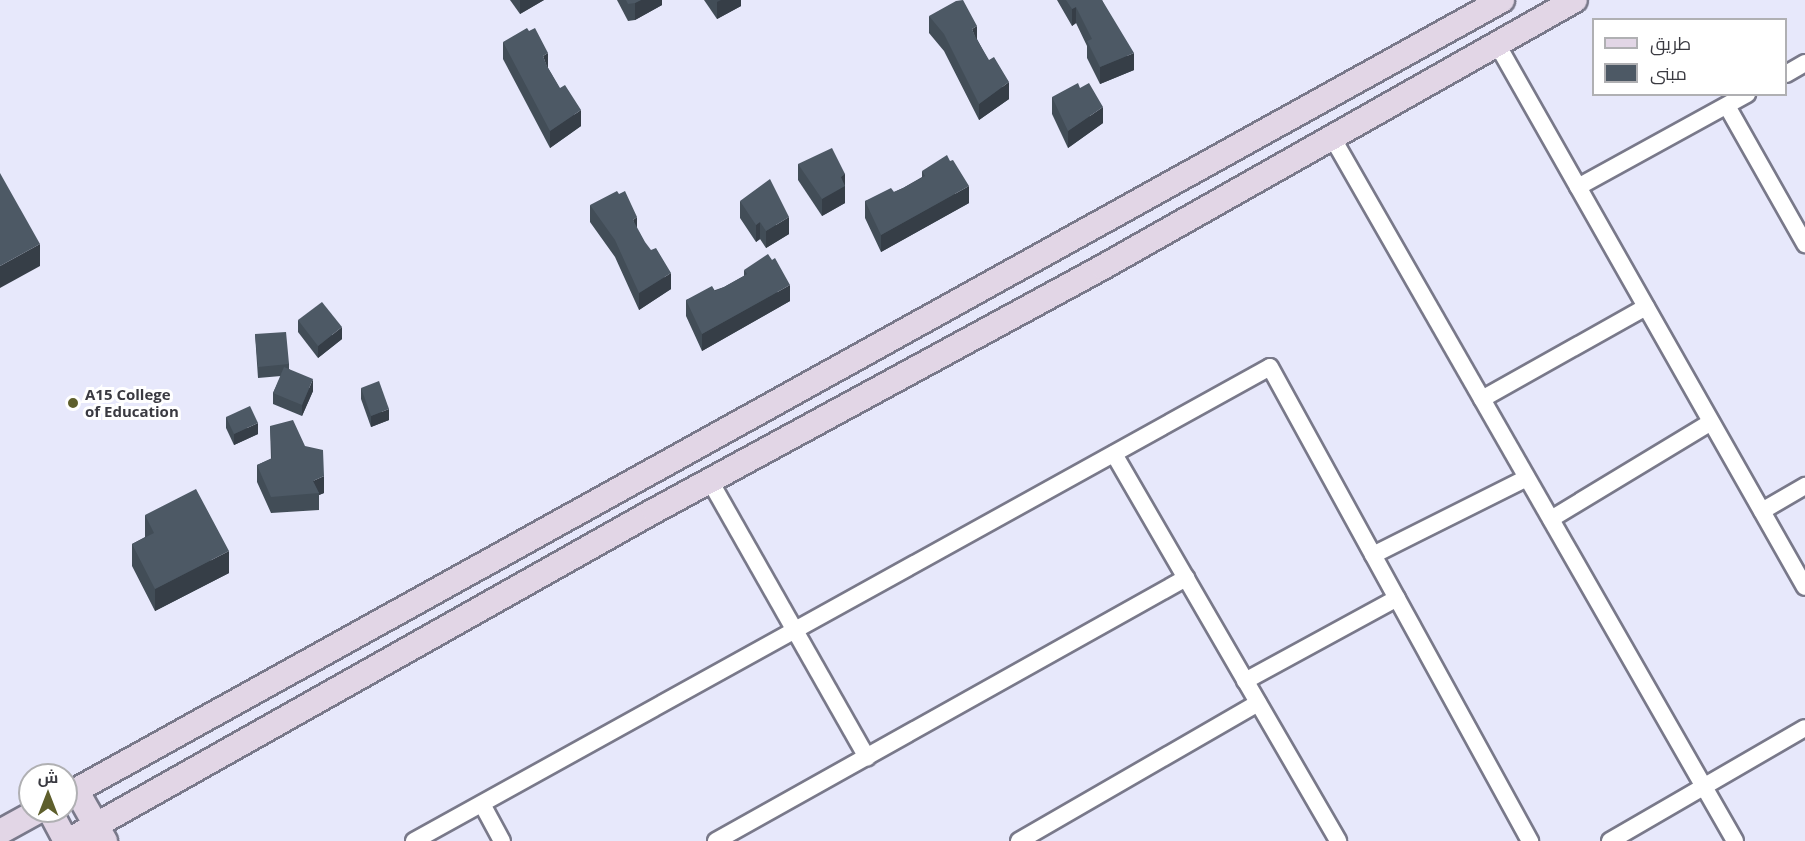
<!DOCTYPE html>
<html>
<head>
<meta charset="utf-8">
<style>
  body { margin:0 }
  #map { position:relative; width:1805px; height:841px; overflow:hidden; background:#e7e8fb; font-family:"Open Sans",Cairo,sans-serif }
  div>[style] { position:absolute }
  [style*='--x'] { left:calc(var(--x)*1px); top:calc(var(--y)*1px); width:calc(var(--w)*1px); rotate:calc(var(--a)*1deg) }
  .roads { filter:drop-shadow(2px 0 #79798a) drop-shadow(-2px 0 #79798a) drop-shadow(0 2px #79798a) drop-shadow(0 -2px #79798a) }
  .street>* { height:16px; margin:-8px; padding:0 8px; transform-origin:8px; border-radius:8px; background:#fff }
  .secondary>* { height:24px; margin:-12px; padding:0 12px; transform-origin:12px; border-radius:12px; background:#e2d6e6 }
  .wall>* { inset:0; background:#424d57 }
  .shaded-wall>* { inset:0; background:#363e47 }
  .building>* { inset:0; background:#4d5965 }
  .dots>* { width:16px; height:16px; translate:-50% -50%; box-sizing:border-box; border:3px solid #fff; border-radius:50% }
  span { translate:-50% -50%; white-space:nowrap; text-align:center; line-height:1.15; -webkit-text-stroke:6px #fff; paint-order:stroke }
  .poi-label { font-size:15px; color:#3a3a41; font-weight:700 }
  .left { translate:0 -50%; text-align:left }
  .legend { position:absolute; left:1592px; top:18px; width:195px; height:78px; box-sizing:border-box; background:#fff; border:2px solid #b0b0b3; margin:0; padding:8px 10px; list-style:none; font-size:18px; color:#3a3a41 }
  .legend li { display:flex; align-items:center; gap:12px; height:30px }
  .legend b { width:30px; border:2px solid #b0b0b3 }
  .north { position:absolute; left:18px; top:763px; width:60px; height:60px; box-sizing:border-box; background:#fff; border:2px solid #b0b0b3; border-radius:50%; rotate:0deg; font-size:16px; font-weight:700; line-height:24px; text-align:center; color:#3a3a41 }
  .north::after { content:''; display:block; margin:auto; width:21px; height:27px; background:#5e5f2c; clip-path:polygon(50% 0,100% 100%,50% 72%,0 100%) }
</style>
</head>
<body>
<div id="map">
  <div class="roads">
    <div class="street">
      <i style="--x:1497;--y:44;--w:624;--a:60.44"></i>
      <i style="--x:1786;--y:74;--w:22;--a:-30"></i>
      <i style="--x:1727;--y:106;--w:159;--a:60.5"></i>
      <i style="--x:1332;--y:137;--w:811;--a:60.21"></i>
      <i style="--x:1578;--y:187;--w:193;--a:-28.8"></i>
      <i style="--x:1482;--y:399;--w:188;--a:-29.3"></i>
      <i style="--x:1114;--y:454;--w:447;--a:59.9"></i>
      <i style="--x:710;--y:481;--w:318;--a:60.4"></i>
      <i style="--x:1762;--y:511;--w:50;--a:-30.2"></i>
      <i style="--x:1551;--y:519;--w:187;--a:-31.2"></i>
      <i style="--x:1373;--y:555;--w:172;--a:-26.6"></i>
      <i style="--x:1245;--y:681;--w:173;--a:-28.6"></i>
      <i style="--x:482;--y:804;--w:42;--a:61.6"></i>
      <i style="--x:414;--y:841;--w:978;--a:-28.97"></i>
      <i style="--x:1270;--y:367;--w:541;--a:61.25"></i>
      <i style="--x:716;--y:841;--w:539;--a:-29.23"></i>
      <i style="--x:1019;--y:841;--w:276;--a:-30"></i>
      <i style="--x:1610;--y:841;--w:225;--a:-30.1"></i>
    </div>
    <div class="secondary">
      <i style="--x:76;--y:790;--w:59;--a:60.4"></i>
      <i style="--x:66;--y:796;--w:1642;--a:-29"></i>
      <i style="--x:50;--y:811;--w:34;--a:62"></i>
      <i style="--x:0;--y:832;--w:43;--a:-28.9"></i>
      <i style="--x:68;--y:841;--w:673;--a:-29.39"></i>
      <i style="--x:654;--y:511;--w:511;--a:-28.52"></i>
      <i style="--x:1103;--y:267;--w:542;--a:-29.5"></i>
    </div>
  </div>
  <div class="wall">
    <i style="clip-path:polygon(510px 0,544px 0,520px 14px)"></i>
    <i style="clip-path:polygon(617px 0,662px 0,662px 5px,635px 20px,628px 21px)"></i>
    <i style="clip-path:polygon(704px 0,741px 0,741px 6px,717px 19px)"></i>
    <i style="clip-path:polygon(1057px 0,1102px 0,1134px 70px,1100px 84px,1087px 58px,1087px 46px,1076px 23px,1072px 26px)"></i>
    <i style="clip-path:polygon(929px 16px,977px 39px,1009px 99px,979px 120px,944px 51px,929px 33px)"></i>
    <i style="clip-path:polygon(503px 42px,548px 68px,581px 126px,550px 148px,503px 59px)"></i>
    <i style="clip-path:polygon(1052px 97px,1103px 123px,1068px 148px,1052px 114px)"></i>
    <i style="clip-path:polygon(798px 164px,845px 174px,845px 203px,822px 216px,798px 180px)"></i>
    <i style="clip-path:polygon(922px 171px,969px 203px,881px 252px,865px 218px,865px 201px,894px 192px,903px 188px,922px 177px)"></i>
    <i style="clip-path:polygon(740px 201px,789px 234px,766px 248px,760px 239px,756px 242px,740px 218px)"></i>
    <i style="clip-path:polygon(590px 205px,637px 229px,671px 289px,639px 310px,615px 257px,590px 222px)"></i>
    <i style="clip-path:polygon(744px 270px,790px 301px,702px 351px,686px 316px,686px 300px,724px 287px,744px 276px)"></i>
    <i style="clip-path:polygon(298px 320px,342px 339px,318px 358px,298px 332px)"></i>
    <i style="clip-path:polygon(255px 334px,289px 364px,289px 369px,313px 391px,302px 416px,273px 404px,273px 393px,281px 376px,258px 378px)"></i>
    <i style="clip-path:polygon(361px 388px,389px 420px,371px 427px,361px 399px)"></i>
    <i style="clip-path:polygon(226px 417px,258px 434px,234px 445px,226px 428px)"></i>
    <i style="clip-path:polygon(270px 426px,324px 493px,319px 495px,319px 510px,271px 513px,257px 482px,257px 465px,271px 459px)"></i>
    <i style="clip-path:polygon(145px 515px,229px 573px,155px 611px,132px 566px,132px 544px,145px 537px)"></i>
  </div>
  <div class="shaded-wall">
    <i style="clip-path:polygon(520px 0,544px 0,520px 14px)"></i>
    <i style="clip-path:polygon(641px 0,662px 0,662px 5px,635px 20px,635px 3px)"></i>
    <i style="clip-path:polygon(721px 0,741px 0,741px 6px,717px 19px,717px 2px)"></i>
    <i style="clip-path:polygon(1076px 7px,1076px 23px,1072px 26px,1072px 9px)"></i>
    <i style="clip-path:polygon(977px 26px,977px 43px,972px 29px)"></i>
    <i style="clip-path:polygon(548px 53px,548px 70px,543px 56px)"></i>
    <i style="clip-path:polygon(1134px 53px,1134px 70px,1100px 84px,1100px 67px)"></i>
    <i style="clip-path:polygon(1009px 82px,1009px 99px,979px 120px,979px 104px)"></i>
    <i style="clip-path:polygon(1103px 107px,1103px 123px,1068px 148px,1068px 131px)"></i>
    <i style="clip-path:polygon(581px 110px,581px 126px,550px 148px,550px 131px)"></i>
    <i style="clip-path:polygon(845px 174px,845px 203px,822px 216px,822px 199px,841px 177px)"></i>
    <i style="clip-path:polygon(969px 186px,969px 203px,881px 252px,881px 235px)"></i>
    <i style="clip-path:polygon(637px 217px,637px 234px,633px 220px)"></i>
    <i style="clip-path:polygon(789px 217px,789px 234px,766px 248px,766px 231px)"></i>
    <i style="clip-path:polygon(760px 222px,760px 239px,756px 242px,756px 225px)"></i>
    <i style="clip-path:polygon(40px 244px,40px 266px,0 288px,0 266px)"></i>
    <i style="clip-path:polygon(671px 273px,671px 289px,639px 310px,639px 293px)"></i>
    <i style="clip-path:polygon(790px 285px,790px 301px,702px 351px,702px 334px)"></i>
    <i style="clip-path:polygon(342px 327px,342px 339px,318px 358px,318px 346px)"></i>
    <i style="clip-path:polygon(313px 379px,313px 391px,302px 416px,302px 405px)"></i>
    <i style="clip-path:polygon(389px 409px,389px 420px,371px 427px,371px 416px)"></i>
    <i style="clip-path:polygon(258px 423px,258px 434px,234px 445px,234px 434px)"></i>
    <i style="clip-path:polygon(324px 476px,324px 493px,319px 495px,319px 493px,313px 481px)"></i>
    <i style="clip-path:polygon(229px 551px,229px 573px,155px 611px,155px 589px)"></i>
  </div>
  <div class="building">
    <i style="clip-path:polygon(626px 0,641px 0,635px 3px,628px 4px)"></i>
    <i style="clip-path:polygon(963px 0,977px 26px,972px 29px,976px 38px,989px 60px,994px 57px,1009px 82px,979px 104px,944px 34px,929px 16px,956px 1px)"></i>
    <i style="clip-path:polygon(1066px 0,1102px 0,1134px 53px,1100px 67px,1087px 41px,1092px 39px,1076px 7px,1072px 9px)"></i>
    <i style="clip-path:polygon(527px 28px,529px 31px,535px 28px,548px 53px,543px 56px,547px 66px,560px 88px,565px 85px,581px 110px,550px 131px,503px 42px)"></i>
    <i style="clip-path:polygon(1078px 83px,1080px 88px,1089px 83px,1103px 107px,1068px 131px,1052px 97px)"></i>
    <i style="clip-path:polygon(832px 148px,845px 174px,841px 177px,845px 186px,822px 199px,798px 164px)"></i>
    <i style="clip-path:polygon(947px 155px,950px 161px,953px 160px,969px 186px,881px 235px,865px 201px,891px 188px,894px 192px,903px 188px,925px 176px,922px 171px)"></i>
    <i style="clip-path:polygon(0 173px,40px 244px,0 266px)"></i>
    <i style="clip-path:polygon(770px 179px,789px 217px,766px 231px,760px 222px,756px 225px,740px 201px)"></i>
    <i style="clip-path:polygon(617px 191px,619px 194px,625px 191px,637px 217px,633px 220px,645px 242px,651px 250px,656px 248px,671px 273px,639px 293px,615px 240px,590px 205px)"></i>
    <i style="clip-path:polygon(768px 254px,772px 260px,775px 258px,790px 285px,702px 334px,686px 300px,712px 286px,715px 291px,724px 287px,747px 274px,744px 270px)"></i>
    <i style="clip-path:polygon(322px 302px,342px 327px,318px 346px,298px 320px)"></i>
    <i style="clip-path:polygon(286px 332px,289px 364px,258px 367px,255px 334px)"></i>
    <i style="clip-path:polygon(284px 367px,313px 379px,302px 405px,273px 393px)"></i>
    <i style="clip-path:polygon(379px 381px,389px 409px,371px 416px,361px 388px)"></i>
    <i style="clip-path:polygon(250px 406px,258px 423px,234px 434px,226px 417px)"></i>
    <i style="clip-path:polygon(293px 420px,305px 446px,323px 450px,324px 476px,313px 481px,319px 493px,271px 497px,257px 465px,272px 458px,270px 426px)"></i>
    <i style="clip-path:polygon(196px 489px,229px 551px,155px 589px,132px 544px,154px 533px,145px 515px)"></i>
  </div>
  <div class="dots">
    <i style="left:73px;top:403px;background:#5e5f2c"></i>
  </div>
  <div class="poi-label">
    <span class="left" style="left:85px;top:403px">A15 College<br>of Education</span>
  </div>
  <ul class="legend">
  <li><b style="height:8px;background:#e2d6e6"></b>طريق</li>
  <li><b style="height:16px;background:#4d5965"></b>مبنى</li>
  </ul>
  <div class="north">ش</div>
</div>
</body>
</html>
